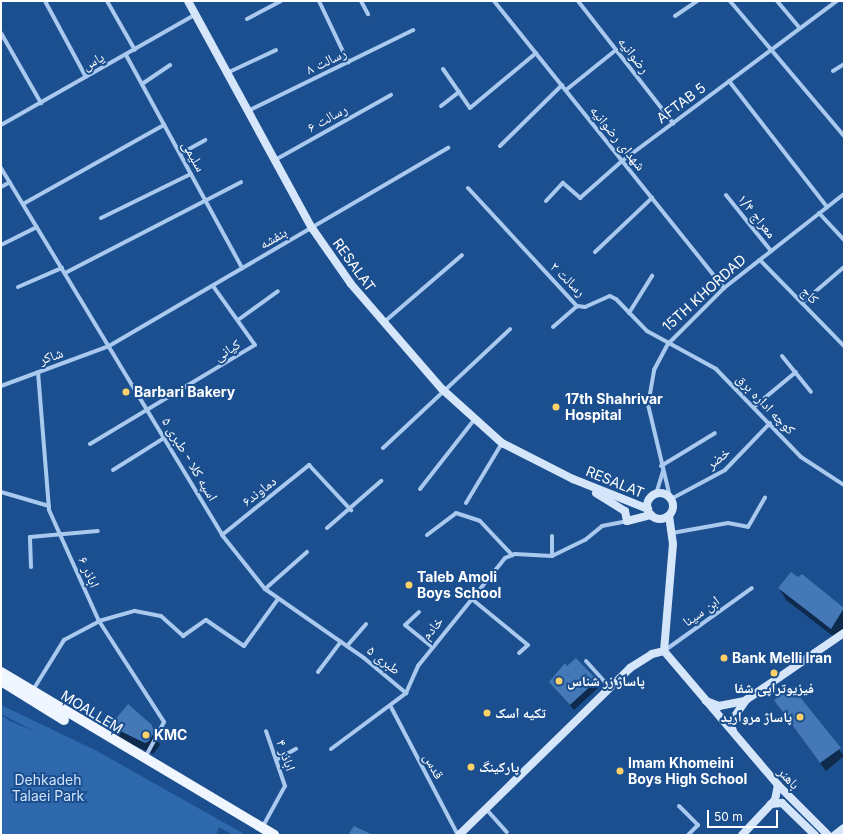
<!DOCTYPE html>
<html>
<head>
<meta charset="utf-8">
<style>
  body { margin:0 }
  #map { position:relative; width:845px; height:836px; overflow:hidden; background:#1b4f8f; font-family:Inter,"Noto Naskh Arabic",sans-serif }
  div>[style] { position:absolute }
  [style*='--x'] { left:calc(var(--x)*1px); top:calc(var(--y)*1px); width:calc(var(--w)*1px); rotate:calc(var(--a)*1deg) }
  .green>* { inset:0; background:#2e69ad }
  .shadow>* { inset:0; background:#0007 }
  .building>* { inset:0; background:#4478b7 }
  .street>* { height:4px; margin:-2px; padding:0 2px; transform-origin:2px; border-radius:2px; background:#a9c9ee }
  .secondary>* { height:8px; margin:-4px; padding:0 4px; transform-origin:4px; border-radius:4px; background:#d6e6fa }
  .secondary>.ring { margin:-4px; padding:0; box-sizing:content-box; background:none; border:8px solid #d6e6fa; border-radius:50% }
  .primary>* { height:10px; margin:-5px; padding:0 5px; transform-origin:5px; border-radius:5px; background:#f0f6ff }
  .dots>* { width:11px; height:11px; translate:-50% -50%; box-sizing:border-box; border:2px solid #1b4f8f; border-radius:50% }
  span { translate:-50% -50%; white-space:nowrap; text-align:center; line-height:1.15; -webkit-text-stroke:4px #1b4f8f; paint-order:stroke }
  .street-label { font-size:14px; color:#fff }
  .poi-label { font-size:14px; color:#fff; font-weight:700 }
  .left { translate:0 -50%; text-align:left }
  .right { translate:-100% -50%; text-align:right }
  .park-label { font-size:14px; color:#cfe3fa }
  .frame { position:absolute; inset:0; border:2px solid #fff; pointer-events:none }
  .scale { position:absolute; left:707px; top:810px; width:71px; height:18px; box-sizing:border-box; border:2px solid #fff; border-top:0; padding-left:5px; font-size:12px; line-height:14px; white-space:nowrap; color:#fff; -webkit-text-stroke:3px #1b4f8f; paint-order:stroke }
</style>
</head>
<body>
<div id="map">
  <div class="green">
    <i style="clip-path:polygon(1px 705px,97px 751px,246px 835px,233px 835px,219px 827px,216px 835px,1px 835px,1px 715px,10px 721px,38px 733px,1px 714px)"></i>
  </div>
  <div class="shadow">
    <i style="clip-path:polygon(802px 575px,844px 609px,844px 633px,838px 640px,786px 600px,779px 588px)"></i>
    <i style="clip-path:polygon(567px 667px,596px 681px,599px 687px,574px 710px,550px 682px)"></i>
    <i style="clip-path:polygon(792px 688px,844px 756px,826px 771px,780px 708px)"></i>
    <i style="clip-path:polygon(151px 725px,160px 745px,153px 754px,118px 738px,111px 726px)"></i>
  </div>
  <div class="building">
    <i style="clip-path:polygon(791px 572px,798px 577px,802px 574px,844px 608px,831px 629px,778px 588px)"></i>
    <i style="clip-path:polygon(576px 658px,597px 680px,570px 705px,549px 682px,565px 663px,567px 666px)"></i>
    <i style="clip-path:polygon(792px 687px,841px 748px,820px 763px,774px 700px)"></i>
    <i style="clip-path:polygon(128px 704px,152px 725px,154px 733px,149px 741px,145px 743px,110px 726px)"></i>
    <i style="clip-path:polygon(354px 826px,373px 835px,348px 835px)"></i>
  </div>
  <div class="street">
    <i style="--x:45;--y:1;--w:86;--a:61.7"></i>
    <i style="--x:107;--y:1;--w:56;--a:60.3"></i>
    <i style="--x:319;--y:1;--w:68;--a:64.6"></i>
    <i style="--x:361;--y:1;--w:15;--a:62"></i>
    <i style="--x:494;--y:1;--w:368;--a:51.3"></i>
    <i style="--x:578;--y:1;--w:155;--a:52.1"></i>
    <i style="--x:730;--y:1;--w:177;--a:49.8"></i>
    <i style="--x:777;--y:1;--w:35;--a:50"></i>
    <i style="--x:675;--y:16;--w:27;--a:-34"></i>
    <i style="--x:247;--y:19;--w:38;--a:-28"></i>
    <i style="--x:1;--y:33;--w:81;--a:60.3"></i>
    <i style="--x:126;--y:55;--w:243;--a:61.4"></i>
    <i style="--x:443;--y:69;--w:47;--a:55.3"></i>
    <i style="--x:470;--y:108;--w:86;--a:-39.8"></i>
    <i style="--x:833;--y:71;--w:13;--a:-32"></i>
    <i style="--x:227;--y:73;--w:54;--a:-25.1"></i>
    <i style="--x:729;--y:81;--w:160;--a:52.1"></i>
    <i style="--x:142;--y:84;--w:34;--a:-34"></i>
    <i style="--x:566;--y:90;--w:64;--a:-38.7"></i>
    <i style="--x:441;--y:106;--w:23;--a:-38"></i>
    <i style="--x:248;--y:111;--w:184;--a:-26.1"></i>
    <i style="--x:1;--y:125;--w:223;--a:-29.6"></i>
    <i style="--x:500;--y:146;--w:87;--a:-44.5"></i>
    <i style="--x:180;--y:154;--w:29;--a:-29"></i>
    <i style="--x:275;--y:160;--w:133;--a:-29.3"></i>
    <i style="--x:1;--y:168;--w:428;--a:58.9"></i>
    <i style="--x:222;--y:535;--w:69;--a:51.5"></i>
    <i style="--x:265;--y:589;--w:121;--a:34.9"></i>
    <i style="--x:364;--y:658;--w:55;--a:39.8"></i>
    <i style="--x:1;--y:187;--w:10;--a:-29"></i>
    <i style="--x:468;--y:188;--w:161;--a:47.3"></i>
    <i style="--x:577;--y:306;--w:8;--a:7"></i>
    <i style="--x:585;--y:307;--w:27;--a:-24"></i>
    <i style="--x:610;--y:296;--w:7;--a:27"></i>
    <i style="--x:616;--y:299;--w:45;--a:45.9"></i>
    <i style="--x:647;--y:331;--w:79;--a:28.8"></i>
    <i style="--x:716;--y:369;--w:122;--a:46"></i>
    <i style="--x:801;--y:457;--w:51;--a:33.1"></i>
    <i style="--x:726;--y:195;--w:72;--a:51.2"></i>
    <i style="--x:546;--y:201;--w:25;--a:-47"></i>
    <i style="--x:563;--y:183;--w:23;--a:41"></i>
    <i style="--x:580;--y:198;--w:56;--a:-41.4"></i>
    <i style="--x:622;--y:161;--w:268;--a:-36.7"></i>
    <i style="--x:23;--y:204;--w:162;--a:-29.3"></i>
    <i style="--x:819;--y:213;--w:37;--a:47"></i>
    <i style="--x:101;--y:218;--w:100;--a:-26.1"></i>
    <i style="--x:1;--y:245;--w:40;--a:-26.6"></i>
    <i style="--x:595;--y:252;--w:79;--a:-43.5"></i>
    <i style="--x:760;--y:260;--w:120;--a:45.7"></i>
    <i style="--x:65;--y:273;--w:198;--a:-27.3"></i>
    <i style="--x:18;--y:287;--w:48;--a:-23.4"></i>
    <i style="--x:802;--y:303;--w:55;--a:-40.6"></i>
    <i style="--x:629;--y:313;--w:44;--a:-58.1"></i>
    <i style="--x:238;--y:320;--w:49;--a:-35.9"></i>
    <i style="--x:383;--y:323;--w:104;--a:-40.7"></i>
    <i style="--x:553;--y:327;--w:32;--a:-41"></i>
    <i style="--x:782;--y:356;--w:46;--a:51.1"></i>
    <i style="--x:38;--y:372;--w:138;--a:85.4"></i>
    <i style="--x:49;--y:510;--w:122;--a:65.8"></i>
    <i style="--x:99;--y:621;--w:120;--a:57.2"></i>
    <i style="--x:164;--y:722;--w:40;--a:118"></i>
    <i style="--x:1;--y:386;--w:115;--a:-20.3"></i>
    <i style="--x:109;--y:346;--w:393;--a:-30.3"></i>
    <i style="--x:755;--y:406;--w:53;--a:-39.7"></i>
    <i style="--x:90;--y:444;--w:192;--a:-31"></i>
    <i style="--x:255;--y:345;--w:72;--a:-125.4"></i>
    <i style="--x:383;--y:448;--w:174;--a:-43.1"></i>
    <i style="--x:661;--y:466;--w:63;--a:-31.4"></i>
    <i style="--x:113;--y:470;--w:60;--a:-32.1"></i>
    <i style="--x:420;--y:489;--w:88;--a:-52"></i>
    <i style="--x:1;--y:492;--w:50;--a:16.3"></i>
    <i style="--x:656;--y:494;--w:24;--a:-73"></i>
    <i style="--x:670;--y:497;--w:95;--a:-103.4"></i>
    <i style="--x:648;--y:405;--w:36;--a:-80"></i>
    <i style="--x:654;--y:370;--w:30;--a:-62"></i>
    <i style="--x:668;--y:344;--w:79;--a:-45"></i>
    <i style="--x:724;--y:288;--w:152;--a:-38.1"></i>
    <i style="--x:671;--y:499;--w:61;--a:-28.2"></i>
    <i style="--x:725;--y:470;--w:65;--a:-46.2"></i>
    <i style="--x:466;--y:503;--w:70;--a:-59"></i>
    <i style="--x:327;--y:528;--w:72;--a:-41"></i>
    <i style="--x:672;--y:533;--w:57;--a:-10.1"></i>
    <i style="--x:728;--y:523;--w:20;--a:11"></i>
    <i style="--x:748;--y:527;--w:34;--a:-60"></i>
    <i style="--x:222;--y:535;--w:112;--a:-38.8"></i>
    <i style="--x:309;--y:465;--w:62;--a:47"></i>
    <i style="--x:427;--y:535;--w:36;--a:-37"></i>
    <i style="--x:456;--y:513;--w:25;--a:18"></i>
    <i style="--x:480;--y:521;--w:47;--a:46.7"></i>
    <i style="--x:552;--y:536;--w:20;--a:90"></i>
    <i style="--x:31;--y:567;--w:30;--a:-92"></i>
    <i style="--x:30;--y:537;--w:68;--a:-5"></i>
    <i style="--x:265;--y:589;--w:56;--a:-41.4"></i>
    <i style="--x:473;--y:600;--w:71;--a:39.3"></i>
    <i style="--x:528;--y:645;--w:12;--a:138"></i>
    <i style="--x:419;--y:612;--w:19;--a:137"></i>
    <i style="--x:405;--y:625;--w:35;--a:39"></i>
    <i style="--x:347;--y:646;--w:29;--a:-49"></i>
    <i style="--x:664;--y:651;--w:108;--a:-35.6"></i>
    <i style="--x:586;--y:661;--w:36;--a:48"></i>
    <i style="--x:318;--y:672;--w:38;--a:-53"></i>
    <i style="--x:33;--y:690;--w:59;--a:-58.2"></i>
    <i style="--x:64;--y:640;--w:40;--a:-28"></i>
    <i style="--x:99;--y:621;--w:37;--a:-16"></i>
    <i style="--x:135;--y:611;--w:26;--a:11"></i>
    <i style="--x:161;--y:616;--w:30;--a:42"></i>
    <i style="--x:183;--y:636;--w:28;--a:-35"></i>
    <i style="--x:206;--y:620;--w:46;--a:34.4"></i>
    <i style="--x:244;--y:646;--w:58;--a:-54.1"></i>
    <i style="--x:391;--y:707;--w:144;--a:62.4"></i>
    <i style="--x:331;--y:749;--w:94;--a:-36.7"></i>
    <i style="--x:406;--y:693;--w:30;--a:-66"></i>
    <i style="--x:418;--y:666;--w:139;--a:-51.1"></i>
    <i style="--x:505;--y:558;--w:11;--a:-22"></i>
    <i style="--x:515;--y:554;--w:37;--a:3"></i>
    <i style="--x:552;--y:556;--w:37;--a:-26"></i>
    <i style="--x:585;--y:540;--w:22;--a:-39"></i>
    <i style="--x:602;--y:526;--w:25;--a:-11"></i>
    <i style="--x:276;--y:760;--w:23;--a:-29"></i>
    <i style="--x:679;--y:806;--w:27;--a:45"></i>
    <i style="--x:698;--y:825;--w:14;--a:135"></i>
    <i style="--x:486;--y:809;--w:31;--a:48"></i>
    <i style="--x:262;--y:828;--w:48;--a:-61.3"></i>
    <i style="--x:285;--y:786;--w:58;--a:-109.1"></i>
  </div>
  <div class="secondary">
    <i style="--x:188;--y:1;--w:259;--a:61.4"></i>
    <i style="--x:312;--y:228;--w:68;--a:55.1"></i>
    <i style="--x:351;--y:284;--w:139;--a:49.1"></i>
    <i style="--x:442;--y:389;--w:81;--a:42"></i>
    <i style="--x:502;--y:443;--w:80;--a:26.9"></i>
    <i style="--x:573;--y:479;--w:81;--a:21.8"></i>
    <i style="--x:596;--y:493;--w:34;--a:32"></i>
    <i style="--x:625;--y:511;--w:10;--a:79"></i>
    <i style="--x:627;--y:521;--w:25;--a:-14"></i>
    <i class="ring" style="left:647px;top:493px;width:18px;height:18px"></i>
    <i style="--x:664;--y:651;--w:176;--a:49.6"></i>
    <i style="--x:778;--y:785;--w:71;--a:45"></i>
    <i style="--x:664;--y:651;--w:107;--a:-85.2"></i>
    <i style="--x:673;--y:544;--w:28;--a:-98"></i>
    <i style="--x:706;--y:701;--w:14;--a:21"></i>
    <i style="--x:719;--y:706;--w:26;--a:-11"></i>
    <i style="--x:733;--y:731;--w:9;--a:-111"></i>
    <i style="--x:730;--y:723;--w:28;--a:-55"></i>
    <i style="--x:746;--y:700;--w:119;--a:-34.4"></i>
    <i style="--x:771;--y:804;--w:11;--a:-5"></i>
    <i style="--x:782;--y:803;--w:46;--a:44.1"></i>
    <i style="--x:459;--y:835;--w:239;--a:-44.3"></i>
    <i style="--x:630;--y:668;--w:26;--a:-32"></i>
    <i style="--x:652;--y:654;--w:12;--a:-14"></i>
    <i style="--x:742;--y:835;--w:48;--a:-46.7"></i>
    <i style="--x:775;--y:800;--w:15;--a:-79"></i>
    <i style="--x:835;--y:835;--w:11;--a:-38"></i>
  </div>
  <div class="primary">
    <i style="--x:1;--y:672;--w:318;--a:30.8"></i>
    <i style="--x:1;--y:681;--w:74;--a:31.8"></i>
  </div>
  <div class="dots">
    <i style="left:126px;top:392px;background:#ffd166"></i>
    <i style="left:556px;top:407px;background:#ffd166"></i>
    <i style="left:409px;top:585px;background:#ffd166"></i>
    <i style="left:724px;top:658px;background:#ffd166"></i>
    <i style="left:774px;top:673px;background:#ffd166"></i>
    <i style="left:559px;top:681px;background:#ffd166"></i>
    <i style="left:487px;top:713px;background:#ffd166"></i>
    <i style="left:800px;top:717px;background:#ffd166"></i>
    <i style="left:146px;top:735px;background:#ffd166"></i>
    <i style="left:471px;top:767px;background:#ffd166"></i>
    <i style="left:620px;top:771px;background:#ffd166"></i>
  </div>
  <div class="street-label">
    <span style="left:634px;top:55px;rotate:52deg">رضوانیه</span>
    <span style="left:93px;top:61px;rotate:-29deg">یاس</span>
    <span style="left:326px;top:61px;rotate:-26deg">رسالت ۸</span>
    <span style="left:681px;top:103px;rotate:-37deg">AFTAB 5</span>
    <span style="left:327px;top:118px;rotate:-29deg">رسالت ۶</span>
    <span style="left:618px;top:138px;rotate:51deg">شهدای رضوانیه</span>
    <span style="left:194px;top:156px;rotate:61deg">سلیمی</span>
    <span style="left:757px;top:216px;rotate:51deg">معراج ۱/۴</span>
    <span style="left:273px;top:238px;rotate:-30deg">بنفشه</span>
    <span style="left:354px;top:265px;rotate:54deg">RESALAT</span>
    <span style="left:568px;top:279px;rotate:44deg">رسالت ۲</span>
    <span style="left:704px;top:293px;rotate:-42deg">15TH KHORDAD</span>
    <span style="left:810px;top:295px;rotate:45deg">کاج</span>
    <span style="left:227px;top:350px;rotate:-32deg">کیانی</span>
    <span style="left:51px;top:356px;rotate:-20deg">شاکر</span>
    <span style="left:766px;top:404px;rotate:46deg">کوچه اداره برق</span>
    <span style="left:718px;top:458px;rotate:-38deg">خضر</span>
    <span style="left:190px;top:459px;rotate:59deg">اسپه کلا - طبری ۵</span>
    <span style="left:615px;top:482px;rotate:22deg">RESALAT</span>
    <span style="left:259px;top:491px;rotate:-38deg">دماوند۶</span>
    <span style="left:89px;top:572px;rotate:66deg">اباذر ۶</span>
    <span style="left:701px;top:611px;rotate:-36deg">ابن سینا</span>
    <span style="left:432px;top:628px;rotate:-50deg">خادم</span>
    <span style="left:384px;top:660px;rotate:38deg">طبری ۵</span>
    <span style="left:92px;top:712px;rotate:31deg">MOALLEM</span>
    <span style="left:286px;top:755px;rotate:71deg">اباذر ۴</span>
    <span style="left:434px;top:766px;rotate:62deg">قدس</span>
    <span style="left:789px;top:778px;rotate:47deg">باهنر</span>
  </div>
  <div class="poi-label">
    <span class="left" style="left:134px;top:392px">Barbari Bakery</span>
    <span class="left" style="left:565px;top:407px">17th Shahrivar<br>Hospital</span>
    <span class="left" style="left:417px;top:585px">Taleb Amoli<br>Boys School</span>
    <span class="left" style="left:732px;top:658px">Bank Melli Iran</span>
    <span class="left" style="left:567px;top:681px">پاساژ زر شناس</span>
    <span style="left:774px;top:688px">فیزیوتراپی شفا</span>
    <span class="left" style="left:495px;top:713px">تکیه اسک</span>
    <span class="right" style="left:792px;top:717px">پاساژ مروارید</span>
    <span class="left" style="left:154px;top:735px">KMC</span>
    <span class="left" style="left:628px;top:771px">Imam Khomeini<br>Boys High School</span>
    <span class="left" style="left:479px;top:767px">پارکینگ</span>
  </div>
  <div class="park-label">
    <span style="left:48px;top:788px">Dehkadeh<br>Talaei Park</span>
  </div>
  <div class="frame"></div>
  <div class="scale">50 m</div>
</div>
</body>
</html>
